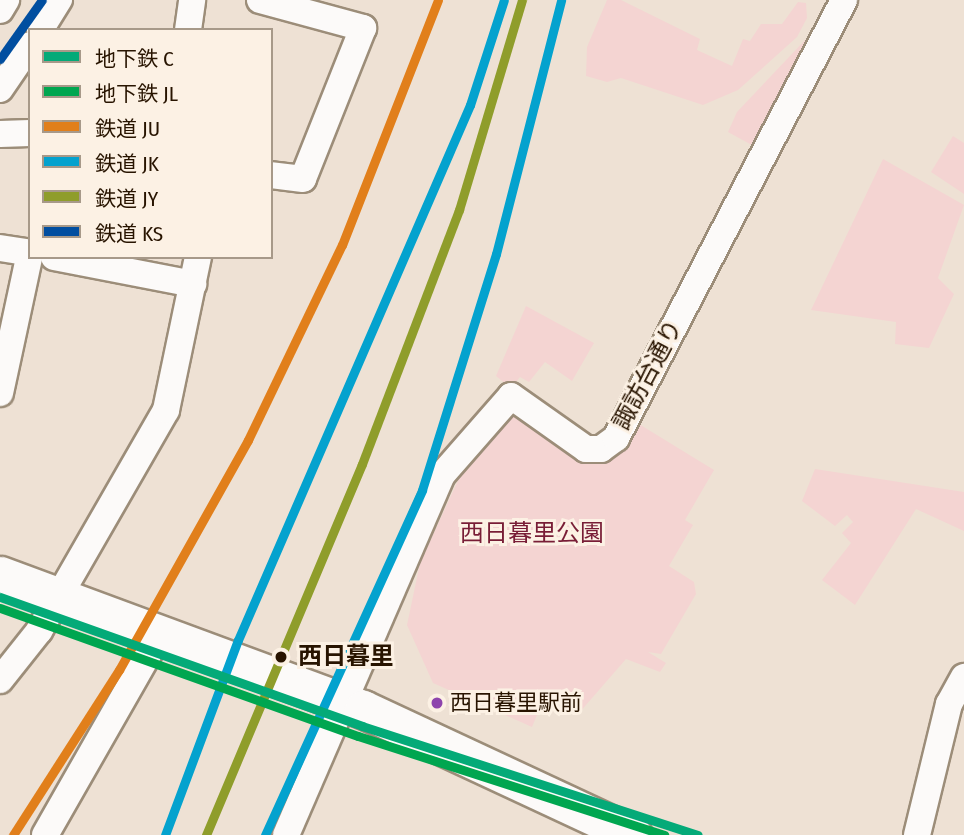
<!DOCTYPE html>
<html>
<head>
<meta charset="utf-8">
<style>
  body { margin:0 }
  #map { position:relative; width:964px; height:835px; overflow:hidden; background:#eee1d4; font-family:"Fira Sans Condensed","Noto Sans JP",sans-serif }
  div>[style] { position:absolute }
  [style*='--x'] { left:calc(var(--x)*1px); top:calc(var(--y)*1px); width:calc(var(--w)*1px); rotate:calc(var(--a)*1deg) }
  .green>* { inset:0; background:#f4d4d2 }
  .roads { filter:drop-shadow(2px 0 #9c8d79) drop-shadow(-2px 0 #9c8d79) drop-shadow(0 2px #9c8d79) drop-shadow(0 -2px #9c8d79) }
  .minor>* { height:26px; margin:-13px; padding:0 13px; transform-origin:13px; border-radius:13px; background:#fcfaf9 }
  .secondary>* { height:37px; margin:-18.5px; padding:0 18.5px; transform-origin:18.5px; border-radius:18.5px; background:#fcfaf9 }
  .rail-1>* { height:9px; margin:-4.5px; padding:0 4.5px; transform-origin:4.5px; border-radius:4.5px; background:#e17f1b }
  .rail-2>* { height:9px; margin:-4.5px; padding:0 4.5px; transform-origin:4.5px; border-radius:4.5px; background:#04a2ce }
  .rail-3>* { height:9px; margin:-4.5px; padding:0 4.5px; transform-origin:4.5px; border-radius:4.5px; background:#8f9d2b }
  .rail-4>* { height:9px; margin:-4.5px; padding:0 4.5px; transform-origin:4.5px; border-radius:4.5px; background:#014ea0 }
  .metro-1>* { height:9px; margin:-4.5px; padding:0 4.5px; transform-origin:4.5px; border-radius:4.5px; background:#04aa78 }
  .metro-2>* { height:9px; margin:-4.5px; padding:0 4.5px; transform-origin:4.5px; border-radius:4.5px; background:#00a650 }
  .dots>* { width:19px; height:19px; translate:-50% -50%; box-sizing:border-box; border:4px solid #fcf1e4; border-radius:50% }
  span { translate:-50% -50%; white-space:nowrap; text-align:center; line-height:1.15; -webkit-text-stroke:6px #fcf1e4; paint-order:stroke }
  .bus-label { font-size:22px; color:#281400 }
  .left { translate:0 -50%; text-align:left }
  .street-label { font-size:24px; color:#281400 }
  .park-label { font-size:24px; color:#781d36 }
  .stop-label { font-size:24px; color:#281400; font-weight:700 }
  .legend { position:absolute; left:28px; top:28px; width:245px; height:231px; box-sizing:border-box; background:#fcf1e4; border:2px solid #a79989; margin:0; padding:9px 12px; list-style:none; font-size:21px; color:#281400 }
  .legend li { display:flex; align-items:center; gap:14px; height:35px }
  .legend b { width:35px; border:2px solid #a79989 }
</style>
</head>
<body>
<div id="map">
  <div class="green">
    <i style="clip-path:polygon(607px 0,621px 0,700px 39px,697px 50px,732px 66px,743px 39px,750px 41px,761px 24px,782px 24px,798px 2px,806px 3px,807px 18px,797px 37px,738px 90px,703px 105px,621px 78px,607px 82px,586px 76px,587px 47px)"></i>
    <i style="clip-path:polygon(808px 37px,814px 40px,759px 149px,728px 132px,737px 112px)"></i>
    <i style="clip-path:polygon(953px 136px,964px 143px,964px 194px,931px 172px)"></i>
    <i style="clip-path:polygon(883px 159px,964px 205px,938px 278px,954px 294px,929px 348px,895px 344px,896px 322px,811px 310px)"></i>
    <i style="clip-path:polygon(526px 306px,594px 343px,572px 381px,545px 362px,529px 382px,520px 377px,511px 388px,496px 376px)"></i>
    <i style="clip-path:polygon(506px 412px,526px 417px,589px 459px,610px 458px,634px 421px,714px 470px,685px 520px,693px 525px,669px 566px,694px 582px,696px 594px,661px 654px,648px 652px,666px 663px,660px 672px,626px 659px,579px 713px,546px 693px,532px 727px,433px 683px,407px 625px,420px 563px,461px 474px)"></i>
    <i style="clip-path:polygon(815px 469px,964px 492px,964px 531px,916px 509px,855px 605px,822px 580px,851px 543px,842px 533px,853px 522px,847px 515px,835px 526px,802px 501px)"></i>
  </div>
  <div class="roads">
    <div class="minor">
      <i style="--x:260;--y:0;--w:107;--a:15.2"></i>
      <i style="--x:363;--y:28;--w:162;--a:111.7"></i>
      <i style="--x:303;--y:179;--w:32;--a:-173"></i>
      <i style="--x:0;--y:10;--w:12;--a:-59"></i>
      <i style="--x:40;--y:30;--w:36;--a:-58"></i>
      <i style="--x:188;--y:30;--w:30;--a:-82"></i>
      <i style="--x:0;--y:89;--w:53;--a:-55.7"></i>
      <i style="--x:0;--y:134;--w:30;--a:-2"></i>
      <i style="--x:0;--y:248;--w:30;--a:9"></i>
      <i style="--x:54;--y:257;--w:142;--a:11"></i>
      <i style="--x:0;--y:393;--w:143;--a:-77.9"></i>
      <i style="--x:0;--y:680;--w:63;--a:-51.5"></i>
      <i style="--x:39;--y:631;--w:255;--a:-60.1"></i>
      <i style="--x:166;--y:410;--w:156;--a:-78.2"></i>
      <i style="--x:45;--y:835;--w:232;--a:-60.3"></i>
      <i style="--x:286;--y:835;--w:391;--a:-66.6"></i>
      <i style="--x:441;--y:476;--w:106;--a:-48.8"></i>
      <i style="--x:511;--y:396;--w:92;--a:35.2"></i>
      <i style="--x:586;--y:449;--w:15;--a:0"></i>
      <i style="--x:601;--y:449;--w:19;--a:-36"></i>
      <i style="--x:616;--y:438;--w:494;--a:-62.5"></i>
      <i style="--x:917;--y:835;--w:135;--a:-76.3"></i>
      <i style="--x:949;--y:704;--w:31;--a:-61"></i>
    </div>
    <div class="secondary">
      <i style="--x:0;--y:575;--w:387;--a:20.3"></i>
      <i style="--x:363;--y:709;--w:298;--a:25"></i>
    </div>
  </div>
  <div class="rail-1">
    <i style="--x:13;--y:835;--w:196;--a:-57.3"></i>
    <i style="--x:119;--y:670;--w:264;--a:-60.7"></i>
    <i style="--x:248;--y:440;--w:216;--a:-64.3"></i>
    <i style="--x:342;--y:245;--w:263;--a:-68.6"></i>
  </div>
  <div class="rail-2">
    <i style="--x:165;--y:835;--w:208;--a:-69.5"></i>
    <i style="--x:238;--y:640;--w:583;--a:-66.56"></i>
    <i style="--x:470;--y:105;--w:110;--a:-72.1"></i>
    <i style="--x:265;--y:835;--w:379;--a:-65.5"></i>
    <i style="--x:422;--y:490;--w:247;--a:-72.6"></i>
    <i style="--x:496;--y:254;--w:262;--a:-75.6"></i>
  </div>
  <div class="rail-3">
    <i style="--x:206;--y:835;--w:402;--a:-67.2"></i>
    <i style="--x:362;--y:464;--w:272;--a:-69.1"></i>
    <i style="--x:459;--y:210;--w:219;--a:-73.3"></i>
  </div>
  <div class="rail-4">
    <i style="--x:0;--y:59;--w:72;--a:-54.6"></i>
  </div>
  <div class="metro-1">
    <i style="--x:0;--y:597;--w:384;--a:19.6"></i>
    <i style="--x:362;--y:726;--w:353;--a:18"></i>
  </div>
  <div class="metro-2">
    <i style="--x:0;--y:608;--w:380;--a:19.7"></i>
    <i style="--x:358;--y:736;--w:322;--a:17.9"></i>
  </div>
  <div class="dots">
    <i style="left:281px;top:657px;background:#281400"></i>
    <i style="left:437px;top:703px;background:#8e44ad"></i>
  </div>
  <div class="bus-label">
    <span class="left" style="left:450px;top:703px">西日暮里駅前</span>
  </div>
  <div class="street-label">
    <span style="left:648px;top:375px;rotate:-62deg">諏訪台通り</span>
  </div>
  <div class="park-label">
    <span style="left:532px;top:534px">西日暮里公園</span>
  </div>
  <div class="stop-label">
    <span class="left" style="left:298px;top:657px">西日暮里</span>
  </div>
  <ul class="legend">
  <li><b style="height:9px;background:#04aa78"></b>地下鉄 C</li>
  <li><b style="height:9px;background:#00a650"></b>地下鉄 JL</li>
  <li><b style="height:9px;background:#e17f1b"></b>鉄道 JU</li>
  <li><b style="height:9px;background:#04a2ce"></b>鉄道 JK</li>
  <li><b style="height:9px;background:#8f9d2b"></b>鉄道 JY</li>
  <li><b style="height:9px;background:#014ea0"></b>鉄道 KS</li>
  </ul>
</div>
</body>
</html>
